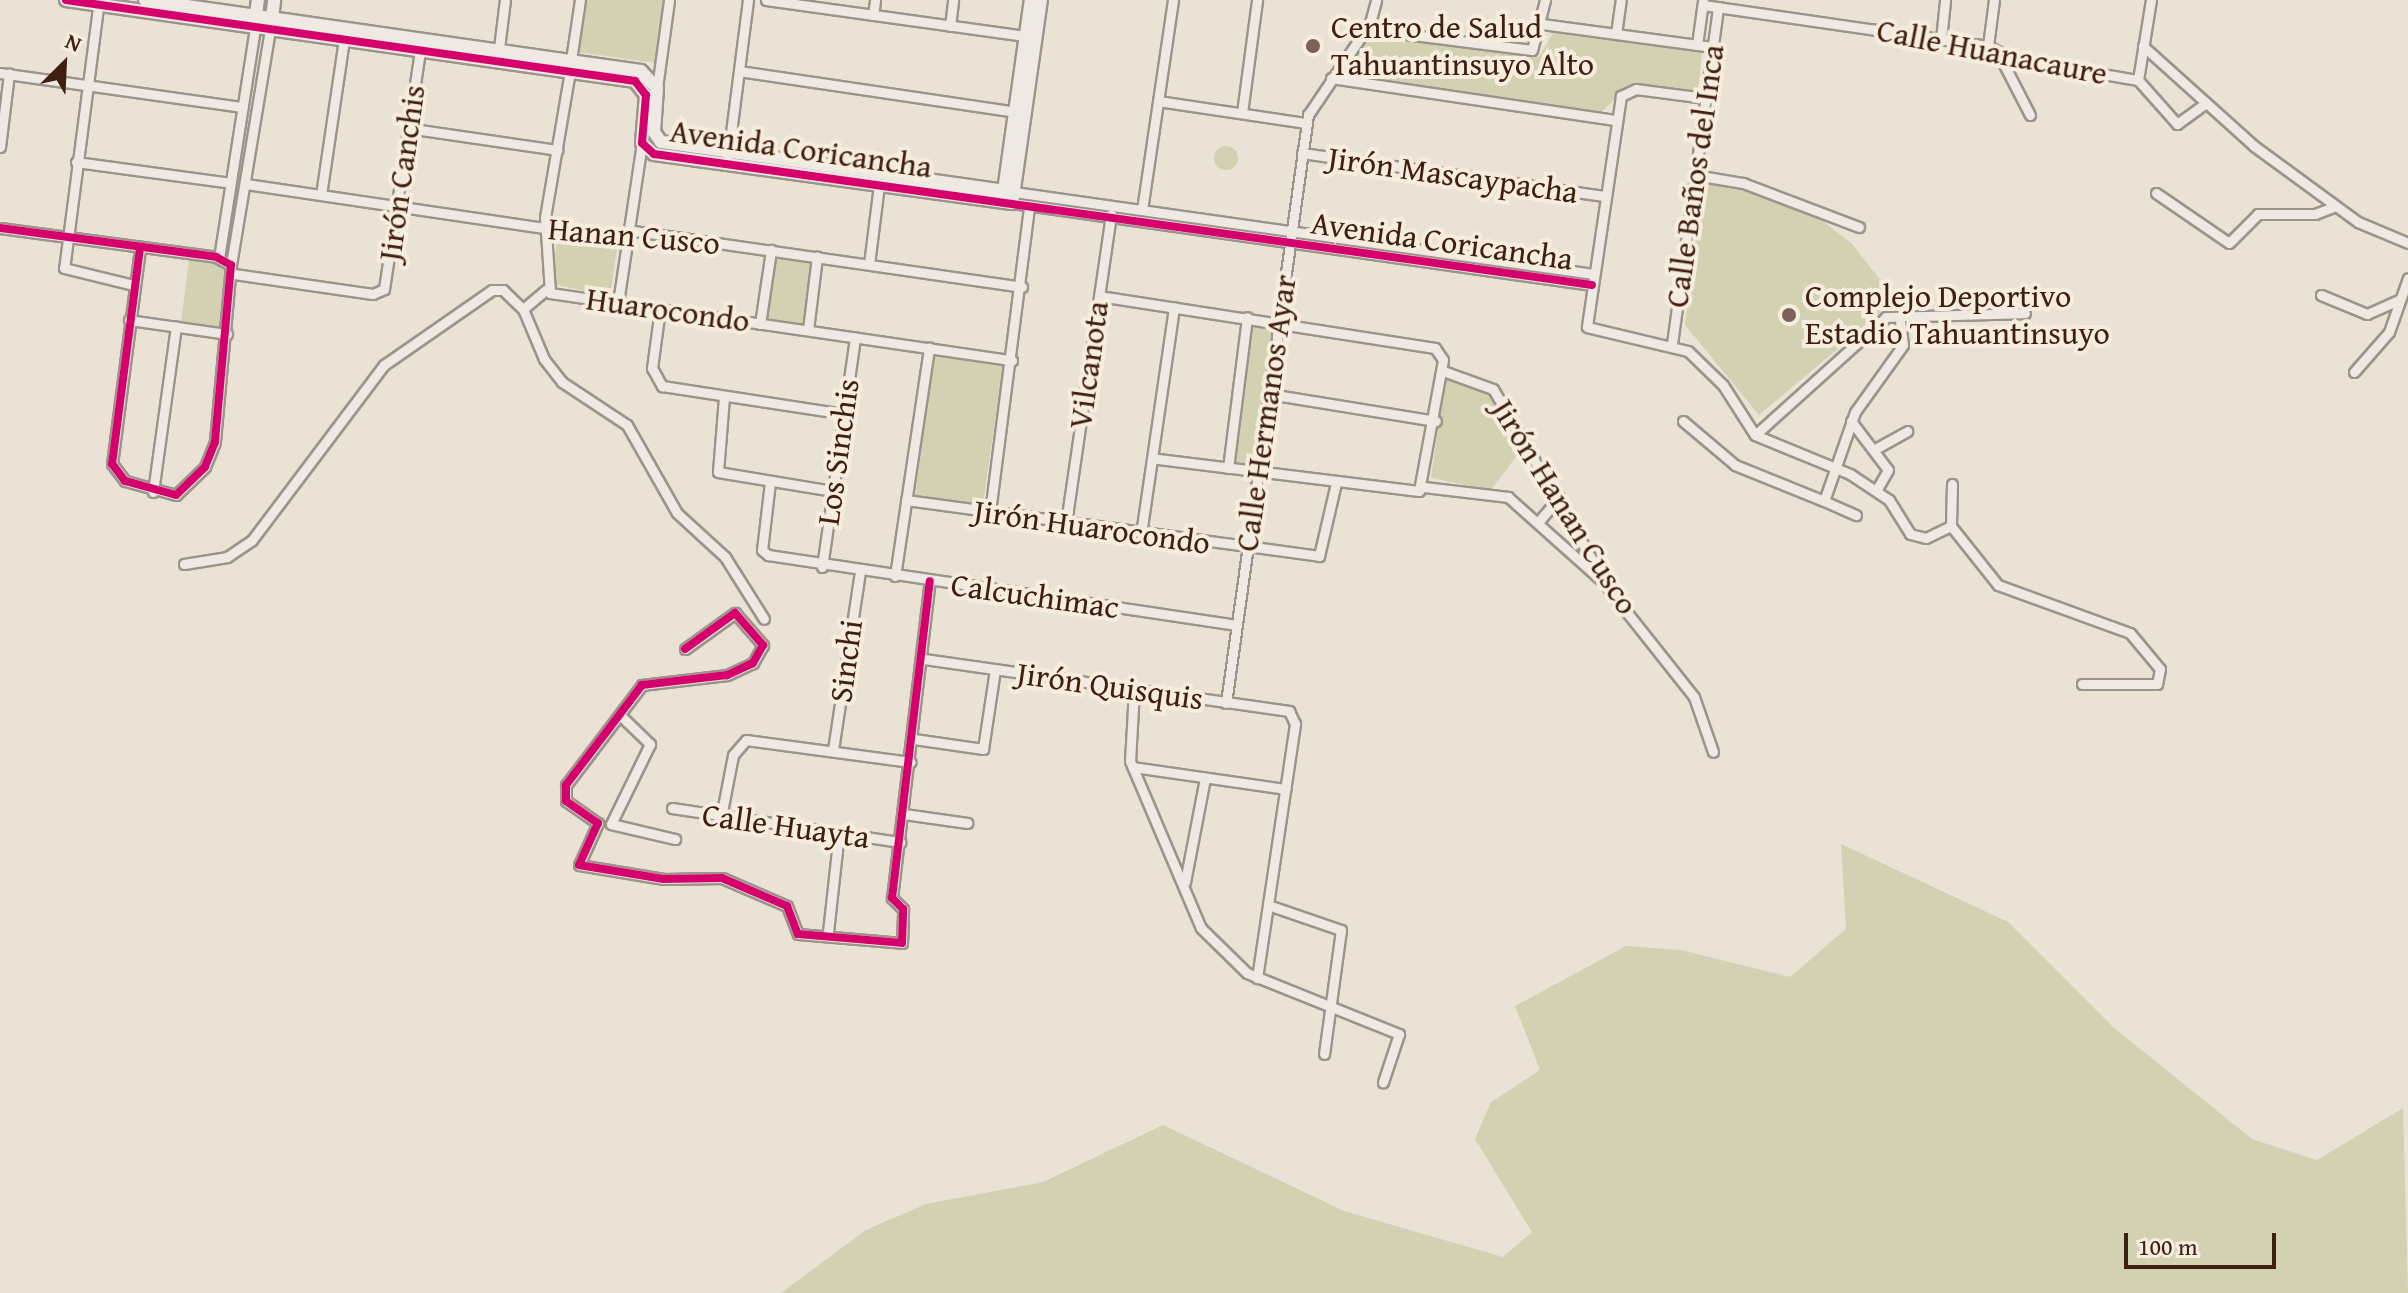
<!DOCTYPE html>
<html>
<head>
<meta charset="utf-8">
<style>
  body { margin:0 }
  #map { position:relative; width:2408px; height:1293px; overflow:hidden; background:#eae2d5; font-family:"Gentium Book Plus",serif }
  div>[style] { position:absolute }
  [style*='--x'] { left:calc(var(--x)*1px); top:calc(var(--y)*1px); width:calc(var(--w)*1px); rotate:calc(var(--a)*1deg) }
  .green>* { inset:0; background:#d2d1b2 }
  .round { border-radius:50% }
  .roads { filter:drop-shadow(2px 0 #9c948b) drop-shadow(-2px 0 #9c948b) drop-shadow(0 2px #9c948b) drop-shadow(0 -2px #9c948b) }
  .street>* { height:9px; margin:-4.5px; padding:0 4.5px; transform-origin:4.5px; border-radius:4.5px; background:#eeeae3 }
  .secondary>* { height:12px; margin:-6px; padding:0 6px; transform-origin:6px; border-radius:6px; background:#eeeae3 }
  .cycleway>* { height:8px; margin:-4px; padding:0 4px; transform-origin:4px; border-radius:4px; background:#d6006c }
  .dots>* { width:22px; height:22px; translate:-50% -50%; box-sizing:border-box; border:4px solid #f7edde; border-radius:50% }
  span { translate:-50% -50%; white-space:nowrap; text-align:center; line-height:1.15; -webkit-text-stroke:8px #f7edde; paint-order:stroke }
  .poi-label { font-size:32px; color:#3e1f12 }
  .left { translate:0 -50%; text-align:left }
  .street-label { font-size:32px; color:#3e1f12 }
  .north { position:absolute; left:24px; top:24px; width:80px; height:80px; -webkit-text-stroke:6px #f7edde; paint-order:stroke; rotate:24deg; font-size:22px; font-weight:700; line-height:32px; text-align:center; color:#3e1f12 }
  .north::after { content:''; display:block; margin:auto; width:28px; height:36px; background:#3e1f12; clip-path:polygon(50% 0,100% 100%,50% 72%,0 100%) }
  .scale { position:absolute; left:2124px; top:1233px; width:152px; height:36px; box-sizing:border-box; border:4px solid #3e1f12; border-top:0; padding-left:10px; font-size:24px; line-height:28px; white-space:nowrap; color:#3e1f12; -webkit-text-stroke:6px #f7edde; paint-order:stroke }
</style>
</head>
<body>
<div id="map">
  <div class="green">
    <i style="clip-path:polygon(585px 0,663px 0,655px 63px,578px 52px)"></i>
    <i style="clip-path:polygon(1553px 33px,1702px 52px,1698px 91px,1632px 83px,1598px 115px,1346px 76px,1343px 70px,1361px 46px,1381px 36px,1539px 57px)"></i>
    <i class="round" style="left:1214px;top:146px;width:24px;height:24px"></i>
    <i style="clip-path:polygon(1703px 180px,1741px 186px,1824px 222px,1852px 244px,1896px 300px,1759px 415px,1685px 325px)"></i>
    <i style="clip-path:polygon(558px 233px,618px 242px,610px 296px,552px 284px)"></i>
    <i style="clip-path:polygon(774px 255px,814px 261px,805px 325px,766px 319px)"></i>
    <i style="clip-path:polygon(189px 259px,218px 263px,229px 275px,219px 328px,181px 323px)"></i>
    <i style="clip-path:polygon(1250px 322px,1276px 325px,1257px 468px,1231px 464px)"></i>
    <i style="clip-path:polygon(934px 354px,1003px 364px,983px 505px,915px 496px)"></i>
    <i style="clip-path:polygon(1446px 375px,1489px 390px,1524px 446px,1491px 490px,1431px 478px)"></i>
    <i style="clip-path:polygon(1841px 844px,2008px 922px,2113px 1027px,2252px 1139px,2317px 1160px,2403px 1108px,2408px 1293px,781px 1293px,866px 1230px,926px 1204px,1043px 1182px,1163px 1125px,1344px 1211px,1503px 1257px,1532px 1232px,1475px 1139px,1491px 1102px,1540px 1070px,1515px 1006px,1626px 946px,1681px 950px,1790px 977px,1846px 929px)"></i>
  </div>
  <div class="roads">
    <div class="street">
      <i style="--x:99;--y:0;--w:270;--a:97.4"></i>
      <i style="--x:64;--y:268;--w:72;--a:13.7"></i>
      <i style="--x:766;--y:0;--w:269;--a:7.9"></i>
      <i style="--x:1703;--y:5;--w:288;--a:8.2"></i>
      <i style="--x:1988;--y:46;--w:25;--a:29"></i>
      <i style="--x:2010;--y:58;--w:130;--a:9.8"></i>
      <i style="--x:873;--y:15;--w:15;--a:-82"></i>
      <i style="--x:1542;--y:24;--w:172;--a:7.7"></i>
      <i style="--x:950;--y:26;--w:26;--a:-83"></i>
      <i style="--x:1366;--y:29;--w:167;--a:7.2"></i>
      <i style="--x:1532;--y:50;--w:52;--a:-75.4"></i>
      <i style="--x:1616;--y:34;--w:34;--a:-82"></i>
      <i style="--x:1941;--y:39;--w:39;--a:-84"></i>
      <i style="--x:1697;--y:45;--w:44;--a:-82.2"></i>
      <i style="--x:1988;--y:46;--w:46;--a:-82.6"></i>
      <i style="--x:2143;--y:46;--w:149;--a:42"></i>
      <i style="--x:2254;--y:146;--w:129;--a:36.2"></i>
      <i style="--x:2358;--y:222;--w:54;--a:22.8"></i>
      <i style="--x:1997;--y:51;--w:72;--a:62.7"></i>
      <i style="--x:498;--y:56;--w:56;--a:-82.9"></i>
      <i style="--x:571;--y:60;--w:61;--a:-81.5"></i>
      <i style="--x:570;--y:71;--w:148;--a:99.7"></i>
      <i style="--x:545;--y:217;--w:76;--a:86.2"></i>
      <i style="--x:550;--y:293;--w:467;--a:8.3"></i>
      <i style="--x:739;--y:71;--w:279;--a:8.4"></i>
      <i style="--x:0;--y:73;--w:245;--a:8"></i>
      <i style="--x:1331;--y:78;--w:287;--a:8.4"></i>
      <i style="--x:2138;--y:80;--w:59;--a:48.4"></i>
      <i style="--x:2177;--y:124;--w:36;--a:-36"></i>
      <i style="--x:2138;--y:80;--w:81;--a:-80.8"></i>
      <i style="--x:657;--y:88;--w:89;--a:-82.2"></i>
      <i style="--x:1705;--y:98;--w:70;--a:-172.6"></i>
      <i style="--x:1636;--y:89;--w:17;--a:155"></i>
      <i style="--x:1621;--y:96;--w:233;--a:98.4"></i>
      <i style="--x:1587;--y:327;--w:104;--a:13.4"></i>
      <i style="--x:1688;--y:351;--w:49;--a:44.2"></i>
      <i style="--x:1723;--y:385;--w:59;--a:57.4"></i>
      <i style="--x:1755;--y:435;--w:103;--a:22.3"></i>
      <i style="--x:1850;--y:474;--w:47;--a:33.7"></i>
      <i style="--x:1889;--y:500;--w:40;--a:58"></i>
      <i style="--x:1910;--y:534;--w:16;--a:14"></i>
      <i style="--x:1926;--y:538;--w:28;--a:-26"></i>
      <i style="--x:1158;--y:101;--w:150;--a:8.5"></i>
      <i style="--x:1242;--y:113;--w:114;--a:-82.4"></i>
      <i style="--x:407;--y:128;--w:152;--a:8.3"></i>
      <i style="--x:0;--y:147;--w:74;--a:-83"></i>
      <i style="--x:1302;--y:153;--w:305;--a:8.1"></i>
      <i style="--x:728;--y:156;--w:157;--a:-82.7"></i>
      <i style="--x:76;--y:162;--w:156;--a:7.7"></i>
      <i style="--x:1695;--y:175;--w:49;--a:9.5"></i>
      <i style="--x:1743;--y:183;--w:124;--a:20.8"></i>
      <i style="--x:246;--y:184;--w:375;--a:8.4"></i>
      <i style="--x:617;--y:239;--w:19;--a:-25"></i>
      <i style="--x:634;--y:231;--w:392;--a:8.2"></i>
      <i style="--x:1014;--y:192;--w:585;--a:8.06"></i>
      <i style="--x:2156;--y:193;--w:88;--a:34.4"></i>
      <i style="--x:2229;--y:243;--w:41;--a:-45"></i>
      <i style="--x:2258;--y:214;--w:57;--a:0"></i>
      <i style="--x:2315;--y:214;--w:22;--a:-21"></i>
      <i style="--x:321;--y:195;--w:157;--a:-81.6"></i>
      <i style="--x:1012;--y:203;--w:586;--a:8.05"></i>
      <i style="--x:1142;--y:210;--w:212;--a:-81.6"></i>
      <i style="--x:0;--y:228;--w:218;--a:7.6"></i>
      <i style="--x:216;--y:257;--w:17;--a:28"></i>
      <i style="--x:231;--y:265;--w:178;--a:95.2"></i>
      <i style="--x:215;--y:442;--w:27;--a:112"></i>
      <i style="--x:205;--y:467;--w:40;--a:136"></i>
      <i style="--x:176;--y:495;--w:53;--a:-164.6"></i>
      <i style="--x:125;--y:481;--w:21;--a:-127"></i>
      <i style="--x:112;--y:464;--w:219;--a:-82.6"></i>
      <i style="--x:219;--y:258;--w:234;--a:-81.1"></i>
      <i style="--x:869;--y:264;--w:80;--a:-82.8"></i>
      <i style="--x:231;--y:265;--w:239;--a:-80.6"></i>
      <i style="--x:234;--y:274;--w:140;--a:8.2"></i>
      <i style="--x:373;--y:294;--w:12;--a:-24"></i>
      <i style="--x:384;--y:289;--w:241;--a:-81.4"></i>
      <i style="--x:2321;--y:295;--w:50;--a:22.4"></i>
      <i style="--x:2367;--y:314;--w:35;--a:-24"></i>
      <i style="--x:1099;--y:296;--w:340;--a:8.8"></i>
      <i style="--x:1435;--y:348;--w:14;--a:56"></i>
      <i style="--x:1443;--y:360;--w:133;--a:100.4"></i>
      <i style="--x:1419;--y:491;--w:269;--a:-173"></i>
      <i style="--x:618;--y:303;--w:162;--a:-81.5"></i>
      <i style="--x:523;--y:309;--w:54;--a:67.2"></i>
      <i style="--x:544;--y:359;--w:29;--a:52"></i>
      <i style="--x:562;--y:382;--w:78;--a:33.5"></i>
      <i style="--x:627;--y:425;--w:101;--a:60.4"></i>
      <i style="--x:677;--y:513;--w:65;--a:42.5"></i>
      <i style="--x:725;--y:557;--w:73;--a:57.8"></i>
      <i style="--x:660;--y:309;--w:60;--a:97.7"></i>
      <i style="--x:652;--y:368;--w:21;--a:61"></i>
      <i style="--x:662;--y:386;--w:184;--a:8.7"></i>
      <i style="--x:129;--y:320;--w:99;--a:8.1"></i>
      <i style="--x:760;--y:324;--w:75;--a:-81.5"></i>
      <i style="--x:808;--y:330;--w:74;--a:-83"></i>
      <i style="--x:1672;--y:344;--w:340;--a:-82.2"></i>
      <i style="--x:1443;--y:371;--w:53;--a:19.8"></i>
      <i style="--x:1493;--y:389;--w:233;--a:59.9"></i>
      <i style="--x:1610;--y:591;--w:135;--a:51.6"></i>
      <i style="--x:1694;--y:697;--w:58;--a:70.9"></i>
      <i style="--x:2354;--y:372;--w:53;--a:-48.8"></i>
      <i style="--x:2389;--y:332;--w:57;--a:-70.6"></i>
      <i style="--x:1269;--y:394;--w:169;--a:9.2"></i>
      <i style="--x:724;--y:397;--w:75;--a:94.6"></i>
      <i style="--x:718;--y:472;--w:117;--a:9.4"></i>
      <i style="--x:1683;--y:421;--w:68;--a:40.2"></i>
      <i style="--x:1735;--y:465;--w:96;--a:22"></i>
      <i style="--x:1824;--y:501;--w:94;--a:-70.8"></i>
      <i style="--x:1855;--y:412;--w:82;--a:-54.4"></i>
      <i style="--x:1903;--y:345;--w:24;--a:-97"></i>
      <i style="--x:1851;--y:421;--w:61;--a:52.9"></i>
      <i style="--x:1888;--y:470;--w:24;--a:120"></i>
      <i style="--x:1755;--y:435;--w:176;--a:-42"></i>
      <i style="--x:1886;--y:317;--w:139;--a:-1.6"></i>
      <i style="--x:1875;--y:449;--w:37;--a:-29"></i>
      <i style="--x:1228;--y:468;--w:152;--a:-82.8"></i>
      <i style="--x:770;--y:482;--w:68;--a:96.7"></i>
      <i style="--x:762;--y:550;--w:8;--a:40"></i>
      <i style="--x:768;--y:555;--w:474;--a:8.5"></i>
      <i style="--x:1952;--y:484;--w:42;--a:91.4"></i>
      <i style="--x:1951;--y:526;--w:75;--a:51.5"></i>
      <i style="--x:1998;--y:585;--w:140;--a:20"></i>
      <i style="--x:2130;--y:633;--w:47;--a:50.2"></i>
      <i style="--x:2160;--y:669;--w:15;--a:101"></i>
      <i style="--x:2157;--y:684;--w:75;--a:180"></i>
      <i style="--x:1424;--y:487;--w:85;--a:6.8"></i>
      <i style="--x:1508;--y:497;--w:123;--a:41.7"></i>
      <i style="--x:153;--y:492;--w:167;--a:-82.1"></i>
      <i style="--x:906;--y:500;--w:417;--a:7.7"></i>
      <i style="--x:1319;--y:556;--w:75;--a:-76.9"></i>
      <i style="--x:1824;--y:501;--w:35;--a:24"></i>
      <i style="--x:990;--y:512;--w:308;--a:-82.7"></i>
      <i style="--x:1540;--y:520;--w:30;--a:-50"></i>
      <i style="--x:1066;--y:523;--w:312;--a:-81.7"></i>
      <i style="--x:1141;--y:534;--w:229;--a:-81.7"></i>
      <i style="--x:184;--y:564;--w:44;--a:-9.2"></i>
      <i style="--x:227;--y:557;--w:30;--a:-34"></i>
      <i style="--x:252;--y:540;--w:219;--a:-53"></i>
      <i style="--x:384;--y:365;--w:131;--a:-34.8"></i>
      <i style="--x:492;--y:290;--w:11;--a:0"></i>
      <i style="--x:503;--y:290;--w:28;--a:44"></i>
      <i style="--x:523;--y:309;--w:30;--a:-40"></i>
      <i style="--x:822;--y:567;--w:232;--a:-81.8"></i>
      <i style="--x:895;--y:576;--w:231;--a:-81.5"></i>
      <i style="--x:685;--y:649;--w:62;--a:-35.8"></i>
      <i style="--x:735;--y:613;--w:43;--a:48.8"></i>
      <i style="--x:763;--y:645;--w:21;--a:119"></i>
      <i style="--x:753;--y:663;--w:29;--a:155"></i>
      <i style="--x:727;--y:675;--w:86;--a:173.3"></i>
      <i style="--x:642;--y:685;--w:126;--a:127.2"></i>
      <i style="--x:566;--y:785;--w:16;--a:90"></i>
      <i style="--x:566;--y:801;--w:39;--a:35"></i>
      <i style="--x:598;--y:823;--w:46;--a:114.3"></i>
      <i style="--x:579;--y:865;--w:86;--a:9.4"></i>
      <i style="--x:664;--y:879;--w:58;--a:-1"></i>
      <i style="--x:722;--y:878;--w:71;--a:23.3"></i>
      <i style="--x:787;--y:906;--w:30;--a:69"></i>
      <i style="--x:798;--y:934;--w:104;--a:4.9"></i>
      <i style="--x:902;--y:943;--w:34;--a:-88"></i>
      <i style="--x:903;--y:909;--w:16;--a:-135"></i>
      <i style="--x:892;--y:898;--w:319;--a:-83.2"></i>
      <i style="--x:924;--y:659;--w:369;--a:8.1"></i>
      <i style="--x:1289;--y:711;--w:14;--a:65"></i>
      <i style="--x:1295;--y:724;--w:257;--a:98.5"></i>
      <i style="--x:1134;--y:690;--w:71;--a:93.2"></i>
      <i style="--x:1130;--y:761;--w:181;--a:67"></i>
      <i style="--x:1201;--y:928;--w:64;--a:44.4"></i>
      <i style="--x:1247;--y:973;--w:164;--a:21.9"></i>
      <i style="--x:1399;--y:1034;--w:51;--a:108.4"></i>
      <i style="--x:1226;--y:703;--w:594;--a:-82.06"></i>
      <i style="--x:1308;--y:115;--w:111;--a:-56"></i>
      <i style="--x:1370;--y:23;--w:24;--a:-75"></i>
      <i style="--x:620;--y:715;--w:42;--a:44"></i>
      <i style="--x:650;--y:744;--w:89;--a:116"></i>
      <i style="--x:611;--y:824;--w:66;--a:13.2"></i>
      <i style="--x:914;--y:739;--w:70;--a:8.2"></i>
      <i style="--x:983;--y:749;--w:80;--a:-81.4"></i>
      <i style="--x:833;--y:750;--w:180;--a:-81.4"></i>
      <i style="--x:1133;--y:767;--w:154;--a:8.2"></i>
      <i style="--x:672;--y:808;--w:231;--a:8.5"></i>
      <i style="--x:904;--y:814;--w:64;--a:8.1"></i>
      <i style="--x:721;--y:817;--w:63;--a:-79"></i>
      <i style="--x:733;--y:755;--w:20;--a:-49"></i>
      <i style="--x:746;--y:740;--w:166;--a:7.6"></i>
      <i style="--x:1185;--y:882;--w:106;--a:-79.1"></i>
      <i style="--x:1268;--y:905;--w:77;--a:18.9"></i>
      <i style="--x:1341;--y:930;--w:125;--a:97.8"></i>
      <i style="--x:828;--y:932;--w:100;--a:-83.7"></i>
    </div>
    <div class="secondary">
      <i style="--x:66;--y:0;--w:575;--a:8.1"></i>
      <i style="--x:635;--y:81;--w:18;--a:52"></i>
      <i style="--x:646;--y:95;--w:48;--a:94.8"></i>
      <i style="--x:642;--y:143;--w:16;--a:43"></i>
      <i style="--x:654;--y:154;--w:361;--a:7.8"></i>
      <i style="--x:1012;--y:203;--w:205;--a:-81.9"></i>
      <i style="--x:145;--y:0;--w:501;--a:8.15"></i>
      <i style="--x:641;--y:71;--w:23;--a:47"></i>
      <i style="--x:657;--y:88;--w:44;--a:93.9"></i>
      <i style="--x:654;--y:132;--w:12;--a:55"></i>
      <i style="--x:661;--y:142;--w:357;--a:8.1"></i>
      <i style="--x:255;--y:23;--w:23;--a:-83"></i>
      <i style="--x:271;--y:26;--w:26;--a:-83"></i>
      <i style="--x:1003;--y:198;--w:200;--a:-82"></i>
    </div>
  </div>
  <div class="cycleway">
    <i style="--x:66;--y:0;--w:575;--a:8.1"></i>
    <i style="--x:635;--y:81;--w:18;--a:52"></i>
    <i style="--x:646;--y:95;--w:48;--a:94.8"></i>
    <i style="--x:642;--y:143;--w:16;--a:43"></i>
    <i style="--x:654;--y:154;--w:947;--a:7.95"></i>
    <i style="--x:0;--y:228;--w:218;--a:7.6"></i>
    <i style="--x:216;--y:257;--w:17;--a:28"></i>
    <i style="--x:231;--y:265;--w:178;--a:95.2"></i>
    <i style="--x:215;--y:442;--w:27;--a:112"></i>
    <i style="--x:205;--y:467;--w:40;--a:136"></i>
    <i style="--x:176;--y:495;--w:53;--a:-164.6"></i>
    <i style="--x:125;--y:481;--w:21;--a:-127"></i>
    <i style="--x:112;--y:464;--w:219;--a:-82.6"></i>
    <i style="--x:685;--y:649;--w:62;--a:-35.8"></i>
    <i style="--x:735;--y:613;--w:43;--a:48.8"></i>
    <i style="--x:763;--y:645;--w:21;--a:119"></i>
    <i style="--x:753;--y:663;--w:29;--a:155"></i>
    <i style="--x:727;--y:675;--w:86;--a:173.3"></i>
    <i style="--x:642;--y:685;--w:126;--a:127.2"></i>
    <i style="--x:566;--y:785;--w:16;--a:90"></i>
    <i style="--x:566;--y:801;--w:39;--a:35"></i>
    <i style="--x:598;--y:823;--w:46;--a:114.3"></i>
    <i style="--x:579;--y:865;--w:86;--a:9.4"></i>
    <i style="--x:664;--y:879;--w:58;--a:-1"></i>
    <i style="--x:722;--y:878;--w:71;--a:23.3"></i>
    <i style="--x:787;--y:906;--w:30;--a:69"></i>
    <i style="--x:798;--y:934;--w:104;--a:4.9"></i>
    <i style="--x:902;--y:943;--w:34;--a:-88"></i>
    <i style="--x:903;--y:909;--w:16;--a:-135"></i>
    <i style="--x:892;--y:898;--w:319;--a:-83.2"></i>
  </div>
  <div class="dots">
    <i style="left:1313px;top:46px;background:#7a6356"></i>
    <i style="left:1789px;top:315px;background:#7a6356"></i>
  </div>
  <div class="poi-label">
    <span class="left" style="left:1331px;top:46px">Centro de Salud<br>Tahuantinsuyo Alto</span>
    <span class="left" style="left:1805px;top:315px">Complejo Deportivo<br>Estadio Tahuantinsuyo</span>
  </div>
  <div class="street-label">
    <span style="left:1992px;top:52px;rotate:11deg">Calle Huanacaure</span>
    <span style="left:801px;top:149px;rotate:8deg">Avenida Coricancha</span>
    <span style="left:402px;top:173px;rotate:-82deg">Jirón Canchis</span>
    <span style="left:1453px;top:175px;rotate:8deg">Jirón Mascaypacha</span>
    <span style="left:1695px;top:176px;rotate:-82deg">Calle Baños del Inca</span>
    <span style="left:634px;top:236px;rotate:5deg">Hanan Cusco</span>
    <span style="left:1442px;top:241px;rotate:8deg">Avenida Coricancha</span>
    <span style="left:668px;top:310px;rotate:8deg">Huarocondo</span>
    <span style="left:1089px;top:365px;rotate:-82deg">Vilcanota</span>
    <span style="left:1266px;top:413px;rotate:-82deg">Calle Hermanos Ayar</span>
    <span style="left:838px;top:452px;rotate:-82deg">Los Sinchis</span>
    <span style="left:1565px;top:507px;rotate:58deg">Jirón Hanan Cusco</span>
    <span style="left:1092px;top:527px;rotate:8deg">Jirón Huarocondo</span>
    <span style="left:1035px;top:596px;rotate:8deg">Calcuchimac</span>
    <span style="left:846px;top:661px;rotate:-82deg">Sinchi</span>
    <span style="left:1110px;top:686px;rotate:8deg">Jirón Quisquis</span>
    <span style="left:786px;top:826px;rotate:8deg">Calle Huayta</span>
  </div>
  <div class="north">N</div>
  <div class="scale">100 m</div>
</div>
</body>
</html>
